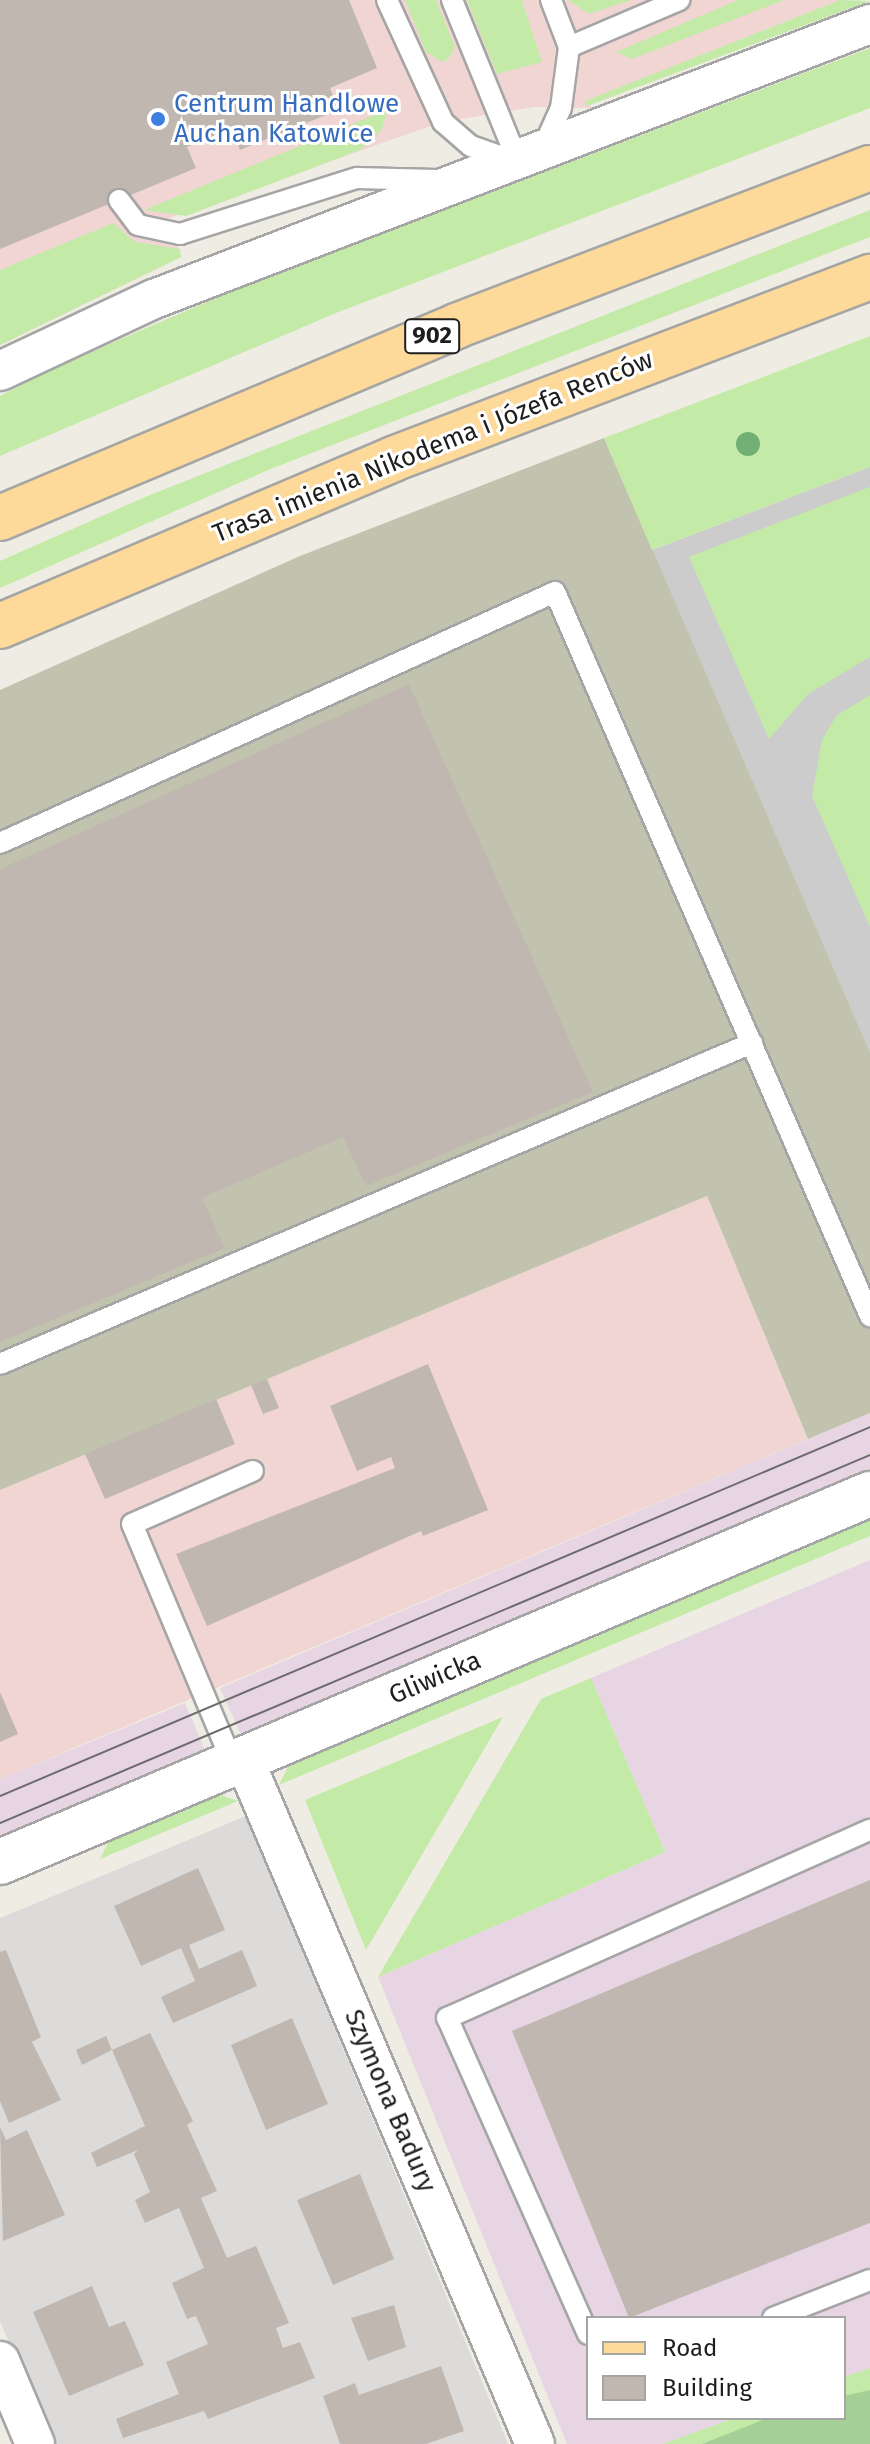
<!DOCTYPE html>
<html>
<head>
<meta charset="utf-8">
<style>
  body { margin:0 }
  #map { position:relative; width:870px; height:2444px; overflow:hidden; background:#efece3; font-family:"Fira Sans",sans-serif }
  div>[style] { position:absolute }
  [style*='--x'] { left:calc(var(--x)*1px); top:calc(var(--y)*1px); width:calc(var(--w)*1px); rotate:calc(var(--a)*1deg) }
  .residential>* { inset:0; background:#dcdbda }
  .commercial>* { inset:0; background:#f0d5d2 }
  .industrial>* { inset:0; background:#e8d5e3 }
  .religious>* { inset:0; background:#ccc }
  .construction>* { inset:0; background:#c2c3af }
  .grass>* { inset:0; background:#c4eaa8 }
  .forest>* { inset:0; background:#a4cf97 }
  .building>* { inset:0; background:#c0b8b0 }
  .roads { filter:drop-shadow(2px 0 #a5a5a5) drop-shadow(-2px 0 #a5a5a5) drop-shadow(0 2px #a5a5a5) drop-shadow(0 -2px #a5a5a5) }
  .service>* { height:20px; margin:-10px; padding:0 10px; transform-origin:10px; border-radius:10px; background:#fff }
  .minor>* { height:38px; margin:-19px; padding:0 19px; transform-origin:19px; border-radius:19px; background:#fff }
  .tertiary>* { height:44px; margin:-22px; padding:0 22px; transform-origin:22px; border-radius:22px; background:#fff }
  .primary>* { height:44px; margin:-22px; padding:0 22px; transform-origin:22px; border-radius:22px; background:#fdd99a }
  .tram>* { height:2px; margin:-1px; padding:0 1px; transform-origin:1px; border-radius:1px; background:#6c6c6c }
  .trees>* { width:24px; height:24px; margin:-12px; border-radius:50%; background:#71af75 }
  .dots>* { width:22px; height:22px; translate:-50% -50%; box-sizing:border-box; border:4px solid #fff; border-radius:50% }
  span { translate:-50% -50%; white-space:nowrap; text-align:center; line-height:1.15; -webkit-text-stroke:6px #fff; paint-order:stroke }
  .shield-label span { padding:2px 6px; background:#fff; border:2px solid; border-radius:6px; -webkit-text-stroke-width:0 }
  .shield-label { font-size:24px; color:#1e1e1e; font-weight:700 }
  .shop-label { font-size:26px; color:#366cbe }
  .left { translate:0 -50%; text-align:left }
  .street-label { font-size:26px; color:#1e1e1e }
  .legend { position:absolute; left:586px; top:2316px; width:260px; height:104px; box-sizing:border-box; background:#fff; border:2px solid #a5a5a5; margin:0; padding:10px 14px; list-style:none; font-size:24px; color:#1e1e1e }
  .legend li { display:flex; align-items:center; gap:16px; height:40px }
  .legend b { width:40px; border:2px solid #a5a5a5 }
</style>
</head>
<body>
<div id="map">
  <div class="residential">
    <i style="clip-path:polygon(246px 1816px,508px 2444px,51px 2444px,0 2321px,0 1918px)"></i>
  </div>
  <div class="commercial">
    <i style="clip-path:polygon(0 0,840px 0,586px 101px,592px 108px,535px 107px,442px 122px,169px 218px,181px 257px,0 345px)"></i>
    <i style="clip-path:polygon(707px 1196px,808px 1439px,0 1779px,0 1490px)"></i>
  </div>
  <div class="industrial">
    <i style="clip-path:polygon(870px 1413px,870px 1469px,241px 1735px,220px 1688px)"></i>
    <i style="clip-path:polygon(870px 1560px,870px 2368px,844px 2377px,844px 2318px,588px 2318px,588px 2418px,734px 2418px,663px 2444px,567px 2444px,378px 1977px,665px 1852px,591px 1678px)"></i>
    <i style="clip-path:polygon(185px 1703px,205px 1750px,0 1837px,0 1779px)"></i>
  </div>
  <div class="religious">
    <i style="clip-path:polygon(870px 467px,870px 1052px,652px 550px)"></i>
  </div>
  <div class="construction">
    <i style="clip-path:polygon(604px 438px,870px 1052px,870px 1413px,808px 1439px,707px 1196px,0 1490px,0 690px,300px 556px)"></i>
  </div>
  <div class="grass">
    <i style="clip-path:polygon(405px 0,436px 0,455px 47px,450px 57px,442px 62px,426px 52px)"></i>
    <i style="clip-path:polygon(467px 0,522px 0,542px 62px,497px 74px)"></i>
    <i style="clip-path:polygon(568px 0,631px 0,589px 14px)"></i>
    <i style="clip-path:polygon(738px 0,784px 0,632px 59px,616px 52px)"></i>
    <i style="clip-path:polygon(840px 0,870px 1px,587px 106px,585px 101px)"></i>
    <i style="clip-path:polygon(870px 48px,870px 108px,336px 313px,0 456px,0 396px,63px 364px,230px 292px)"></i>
    <i style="clip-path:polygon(387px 110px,382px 130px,360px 150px,186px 216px,144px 210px)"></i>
    <i style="clip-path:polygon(870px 210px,870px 237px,273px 468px,0 588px,0 561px,145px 497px)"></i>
    <i style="clip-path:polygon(113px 223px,135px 242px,180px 249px,181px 257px,0 345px,0 270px)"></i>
    <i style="clip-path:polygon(870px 336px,870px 467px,652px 550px,604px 438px)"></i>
    <i style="clip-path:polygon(870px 487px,870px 657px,808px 694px,769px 739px,689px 557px)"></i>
    <i style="clip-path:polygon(870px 695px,870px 927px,812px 796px,822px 740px,836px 716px)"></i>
    <i style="clip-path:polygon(870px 1518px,870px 1536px,279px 1785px,289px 1765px)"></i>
    <i style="clip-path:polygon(591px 1678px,665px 1852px,378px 1977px,541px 1699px)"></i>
    <i style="clip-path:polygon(503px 1717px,366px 1950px,305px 1800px)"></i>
    <i style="clip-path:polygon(218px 1794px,238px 1801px,100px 1859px,109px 1841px)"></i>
    <i style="clip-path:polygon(870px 2368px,870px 2444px,663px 2444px,734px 2418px,844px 2418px,844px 2377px)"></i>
  </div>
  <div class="forest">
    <i style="clip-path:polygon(870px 2390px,870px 2444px,702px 2444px,768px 2418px,844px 2418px,844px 2396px)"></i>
  </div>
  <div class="building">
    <i style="clip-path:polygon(0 0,349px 0,377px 68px,330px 88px,338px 110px,240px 150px,232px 128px,187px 147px,196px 168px,0 249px)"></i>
    <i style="clip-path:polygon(409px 684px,593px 1092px,366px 1186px,343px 1137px,202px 1198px,225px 1248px,0 1342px,0 869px)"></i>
    <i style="clip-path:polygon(428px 1364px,488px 1510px,423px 1536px,421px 1531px,207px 1626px,176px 1554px,395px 1468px,391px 1457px,357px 1471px,330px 1406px)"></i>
    <i style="clip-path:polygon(267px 1379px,279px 1408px,263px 1414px,251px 1385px)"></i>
    <i style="clip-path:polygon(216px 1399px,235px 1444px,105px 1499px,85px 1454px)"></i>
    <i style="clip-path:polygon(0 1692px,18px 1734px,0 1742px)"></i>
    <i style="clip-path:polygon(198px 1868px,225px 1930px,189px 1945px,199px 1969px,242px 1950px,257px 1986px,173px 2023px,161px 1997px,195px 1981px,181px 1948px,141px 1966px,114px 1906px)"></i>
    <i style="clip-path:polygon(870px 1880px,870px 2223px,629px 2318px,512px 2031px)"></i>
    <i style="clip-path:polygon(6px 1950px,41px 2037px,32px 2042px,61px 2100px,9px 2123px,0 2101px,0 1952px)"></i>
    <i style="clip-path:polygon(292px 2018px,328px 2104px,266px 2130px,231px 2045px)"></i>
    <i style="clip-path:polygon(150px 2033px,193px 2121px,187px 2125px,217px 2191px,201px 2198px,227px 2258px,256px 2246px,289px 2323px,276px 2328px,283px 2348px,300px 2342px,315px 2378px,208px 2419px,204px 2411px,123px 2438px,116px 2419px,179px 2394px,166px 2362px,208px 2344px,196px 2316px,187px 2319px,172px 2283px,204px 2268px,179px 2208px,145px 2223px,135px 2200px,150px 2192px,134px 2154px,138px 2150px,97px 2167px,91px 2153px,145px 2126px,112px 2050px,82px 2065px,76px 2050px,106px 2036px,112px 2050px)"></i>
    <i style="clip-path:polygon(0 2127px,6px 2140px,27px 2130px,65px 2215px,3px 2241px)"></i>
    <i style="clip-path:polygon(360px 2174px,394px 2259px,333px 2285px,297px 2200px)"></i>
    <i style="clip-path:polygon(92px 2286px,109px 2327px,125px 2321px,144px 2365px,69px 2396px,33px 2312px)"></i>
    <i style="clip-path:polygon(394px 2305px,406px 2347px,368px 2361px,351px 2318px)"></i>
    <i style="clip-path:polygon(441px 2366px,464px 2431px,426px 2444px,340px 2444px,323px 2396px,355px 2383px,359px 2395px)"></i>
  </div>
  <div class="roads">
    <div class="service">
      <i style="--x:387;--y:0;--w:134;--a:65.3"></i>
      <i style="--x:443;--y:122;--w:37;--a:41"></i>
      <i style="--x:471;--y:146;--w:42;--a:19.3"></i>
      <i style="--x:452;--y:0;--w:172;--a:67.8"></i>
      <i style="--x:551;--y:0;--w:50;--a:69"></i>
      <i style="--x:542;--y:150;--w:46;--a:-65.7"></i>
      <i style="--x:561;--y:108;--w:62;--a:-82.5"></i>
      <i style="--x:569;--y:47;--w:120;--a:-23.1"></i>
      <i style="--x:119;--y:200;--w:31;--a:53"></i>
      <i style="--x:138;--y:225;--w:43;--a:12.1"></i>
      <i style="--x:180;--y:234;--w:186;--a:-17.6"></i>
      <i style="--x:357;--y:178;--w:80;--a:1.4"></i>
      <i style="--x:0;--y:843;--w:609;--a:-24.33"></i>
      <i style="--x:555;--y:592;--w:790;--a:66.49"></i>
      <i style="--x:0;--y:1364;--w:818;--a:-23.12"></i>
      <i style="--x:233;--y:1764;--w:260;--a:-112.8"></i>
      <i style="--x:132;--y:1524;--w:132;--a:-23.7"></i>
      <i style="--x:773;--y:2318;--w:104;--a:-21.4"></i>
      <i style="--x:588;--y:2334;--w:346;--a:-114"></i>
      <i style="--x:447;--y:2018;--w:463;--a:-24"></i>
    </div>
    <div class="minor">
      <i style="--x:0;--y:371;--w:170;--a:-25.1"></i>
      <i style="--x:154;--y:299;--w:767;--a:-21.01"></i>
      <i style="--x:244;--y:1759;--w:744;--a:66.98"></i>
      <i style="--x:0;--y:2361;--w:90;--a:67.1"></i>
    </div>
    <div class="tertiary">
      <i style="--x:0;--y:1862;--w:945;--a:-22.93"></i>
    </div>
    <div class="primary">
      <i style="--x:0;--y:518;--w:495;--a:-22.8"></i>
      <i style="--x:456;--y:326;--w:443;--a:-20.9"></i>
      <i style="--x:0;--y:626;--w:427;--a:-23"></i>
      <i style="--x:393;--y:459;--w:511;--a:-20.88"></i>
    </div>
  </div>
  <div class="tram">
    <i style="--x:0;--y:1796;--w:945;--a:-22.98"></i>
    <i style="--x:0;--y:1823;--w:945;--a:-22.93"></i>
  </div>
  <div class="trees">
    <i style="left:748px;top:444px"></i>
  </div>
  <div class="dots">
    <i style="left:158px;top:119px;background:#3f7fe0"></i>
  </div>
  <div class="shield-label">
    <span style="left:432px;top:336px">902</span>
  </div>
  <div class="shop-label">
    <span class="left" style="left:174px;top:119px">Centrum Handlowe<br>Auchan Katowice</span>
  </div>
  <div class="street-label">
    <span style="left:433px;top:447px;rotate:-22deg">Trasa imienia Nikodema i Józefa Renców</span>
    <span style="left:435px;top:1678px;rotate:-23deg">Gliwicka</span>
    <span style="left:390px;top:2101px;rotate:67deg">Szymona Badury</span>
  </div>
  <ul class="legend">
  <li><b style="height:10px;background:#fdd99a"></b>Road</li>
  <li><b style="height:22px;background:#c0b8b0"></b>Building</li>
  </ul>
</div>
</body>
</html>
